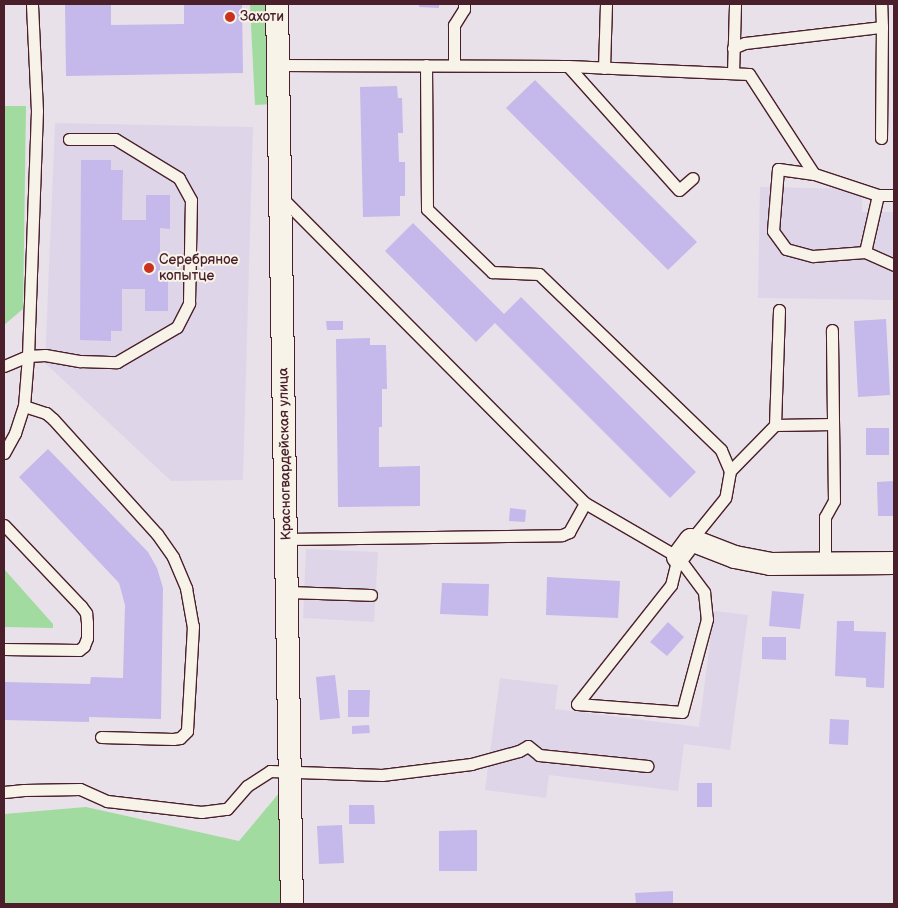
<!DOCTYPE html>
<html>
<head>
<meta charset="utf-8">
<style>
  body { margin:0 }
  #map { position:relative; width:898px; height:908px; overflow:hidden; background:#e8e1e9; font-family:"Balsamiq Sans",sans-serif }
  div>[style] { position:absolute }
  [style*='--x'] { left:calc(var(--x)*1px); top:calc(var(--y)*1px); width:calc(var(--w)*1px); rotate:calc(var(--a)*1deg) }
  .built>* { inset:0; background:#ded5e9 }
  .green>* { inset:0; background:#a1dba0 }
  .building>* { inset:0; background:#c5b8ea }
  .roads { filter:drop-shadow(1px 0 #4a1f2b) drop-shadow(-1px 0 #4a1f2b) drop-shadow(0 1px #4a1f2b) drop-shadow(0 -1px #4a1f2b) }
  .lane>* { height:11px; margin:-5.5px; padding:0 5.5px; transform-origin:5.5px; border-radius:5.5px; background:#f7f3e8 }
  .street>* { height:22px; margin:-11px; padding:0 11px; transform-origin:11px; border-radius:11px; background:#f7f3e8 }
  .dots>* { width:14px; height:14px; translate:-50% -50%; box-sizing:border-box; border:2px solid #f7f3e8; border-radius:50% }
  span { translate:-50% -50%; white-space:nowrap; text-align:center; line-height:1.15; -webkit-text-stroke:4px #f7f3e8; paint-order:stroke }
  .poi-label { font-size:14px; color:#4a1f2b }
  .left { translate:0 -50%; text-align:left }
  .street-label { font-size:14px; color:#4a1f2b }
  .frame { position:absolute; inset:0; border:5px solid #4a1f2b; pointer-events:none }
</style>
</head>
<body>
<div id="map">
  <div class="built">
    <i style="clip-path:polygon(55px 123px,253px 127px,243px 480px,171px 481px,45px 363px)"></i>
    <i style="clip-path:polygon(760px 187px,862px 189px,862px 212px,894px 212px,894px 300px,758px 298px)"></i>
    <i style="clip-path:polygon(306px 549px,378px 552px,374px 622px,303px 618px)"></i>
    <i style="clip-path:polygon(714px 611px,748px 615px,730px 750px,684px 744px,678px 791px,549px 775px,546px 798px,485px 790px,500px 678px,558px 685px,555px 709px,699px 727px)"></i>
  </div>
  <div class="green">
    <i style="clip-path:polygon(250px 4px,271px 4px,274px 104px,255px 105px)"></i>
    <i style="clip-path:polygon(4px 106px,26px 106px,23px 309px,4px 325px)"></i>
    <i style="clip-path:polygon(4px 569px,53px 624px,53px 628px,4px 627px)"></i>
    <i style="clip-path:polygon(280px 792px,283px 904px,4px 904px,4px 814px,86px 807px,239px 841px)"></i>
  </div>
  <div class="building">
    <i style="clip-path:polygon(65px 4px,111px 4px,111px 25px,184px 24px,184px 4px,242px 4px,243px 73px,66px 76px)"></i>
    <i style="clip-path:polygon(419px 4px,439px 4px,439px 8px,419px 7px)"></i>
    <i style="clip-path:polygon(535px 80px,697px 242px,668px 270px,506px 108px)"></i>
    <i style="clip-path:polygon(397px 86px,398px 98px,402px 98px,403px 133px,398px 133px,399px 162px,405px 162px,405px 196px,400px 196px,400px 216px,363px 217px,360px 87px)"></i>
    <i style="clip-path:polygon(81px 160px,111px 160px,111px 170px,123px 170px,122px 220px,146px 220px,146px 195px,170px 195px,170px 229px,160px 228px,160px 276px,168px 276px,168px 311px,145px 311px,145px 289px,122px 289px,122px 331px,111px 331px,111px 341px,80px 340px)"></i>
    <i style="clip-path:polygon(413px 223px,504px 314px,521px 297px,696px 472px,670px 498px,495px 323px,476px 342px,385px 251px)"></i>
    <i style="clip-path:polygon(886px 319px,890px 395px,858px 397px,854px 321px)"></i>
    <i style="clip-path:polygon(326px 321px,343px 321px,343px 330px,327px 330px)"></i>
    <i style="clip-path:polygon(370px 338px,370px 345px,386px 345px,387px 389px,382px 389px,382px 427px,379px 427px,379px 467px,420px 466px,420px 506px,338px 507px,336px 339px)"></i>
    <i style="clip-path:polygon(866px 428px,889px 428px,889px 455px,866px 455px)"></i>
    <i style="clip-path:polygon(48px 449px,148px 552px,157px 568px,163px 588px,161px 719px,89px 717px,89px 722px,4px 720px,4px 682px,90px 684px,91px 677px,123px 678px,125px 605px,119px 583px,19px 477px)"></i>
    <i style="clip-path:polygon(894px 481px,894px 516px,878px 516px,877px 482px)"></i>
    <i style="clip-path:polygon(510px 508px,526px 510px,525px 522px,509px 521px)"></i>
    <i style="clip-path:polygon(547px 577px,620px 581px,618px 618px,546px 615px)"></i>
    <i style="clip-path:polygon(442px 583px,489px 584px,488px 616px,440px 614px)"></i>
    <i style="clip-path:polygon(772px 591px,804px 594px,800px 629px,769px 626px)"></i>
    <i style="clip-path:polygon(837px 621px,854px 621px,854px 631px,886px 632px,884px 688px,866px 687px,866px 678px,835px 676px)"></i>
    <i style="clip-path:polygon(668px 622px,684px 637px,667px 656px,650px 642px)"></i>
    <i style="clip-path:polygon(762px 637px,786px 637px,786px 660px,762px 659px)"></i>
    <i style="clip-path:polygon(335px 675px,340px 718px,320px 720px,316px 677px)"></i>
    <i style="clip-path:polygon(348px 690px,370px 690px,369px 717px,348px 717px)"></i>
    <i style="clip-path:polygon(830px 719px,849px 720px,848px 745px,829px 744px)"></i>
    <i style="clip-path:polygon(369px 725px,370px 733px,352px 734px,352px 726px)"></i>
    <i style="clip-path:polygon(697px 783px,712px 783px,712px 807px,697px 807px)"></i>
    <i style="clip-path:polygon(349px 805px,374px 805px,375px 824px,349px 824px)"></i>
    <i style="clip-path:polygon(342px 825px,344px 863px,319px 864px,317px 826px)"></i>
    <i style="clip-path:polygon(477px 830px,477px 871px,439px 871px,439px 831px)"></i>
    <i style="clip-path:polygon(673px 891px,673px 904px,636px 904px,635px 893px)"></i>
  </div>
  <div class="roads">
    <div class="lane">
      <i style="--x:733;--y:48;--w:13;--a:-23"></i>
      <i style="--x:745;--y:43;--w:138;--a:-6.7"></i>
      <i style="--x:882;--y:27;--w:23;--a:-92"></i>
      <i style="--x:278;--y:65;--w:290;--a:0.2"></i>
      <i style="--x:568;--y:66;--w:181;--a:2.5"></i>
      <i style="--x:749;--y:74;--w:119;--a:57"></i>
      <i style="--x:426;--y:65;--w:144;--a:89.6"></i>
      <i style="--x:427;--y:209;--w:91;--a:44.1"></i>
      <i style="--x:492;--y:272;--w:47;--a:2.4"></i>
      <i style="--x:539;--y:274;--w:253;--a:44"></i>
      <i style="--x:721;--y:450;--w:23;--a:67"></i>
      <i style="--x:730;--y:471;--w:27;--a:100"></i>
      <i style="--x:725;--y:498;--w:54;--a:129"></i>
      <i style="--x:454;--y:65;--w:40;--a:-90"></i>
      <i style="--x:454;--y:25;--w:19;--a:-58"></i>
      <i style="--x:464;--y:9;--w:5;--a:-90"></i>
      <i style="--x:568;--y:66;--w:166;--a:48.2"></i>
      <i style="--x:679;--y:190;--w:18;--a:-41"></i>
      <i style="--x:604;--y:68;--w:64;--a:-88.2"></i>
      <i style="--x:733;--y:73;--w:69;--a:-88.3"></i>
      <i style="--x:881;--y:138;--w:111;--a:-89.5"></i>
      <i style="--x:894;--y:195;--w:16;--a:180"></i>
      <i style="--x:878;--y:195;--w:67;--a:-161.8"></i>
      <i style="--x:814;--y:174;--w:36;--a:-172"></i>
      <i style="--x:778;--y:169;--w:62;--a:94.6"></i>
      <i style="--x:773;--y:231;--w:22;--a:54"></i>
      <i style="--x:786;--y:249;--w:28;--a:15"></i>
      <i style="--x:813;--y:256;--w:52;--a:-4.4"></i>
      <i style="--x:865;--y:252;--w:32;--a:24"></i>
      <i style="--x:281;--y:197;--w:431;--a:45.2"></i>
      <i style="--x:585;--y:503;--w:108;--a:30.1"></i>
      <i style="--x:678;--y:557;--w:44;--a:53.4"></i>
      <i style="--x:704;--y:592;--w:27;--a:84"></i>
      <i style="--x:707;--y:619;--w:96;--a:105"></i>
      <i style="--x:682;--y:712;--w:105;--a:-175.6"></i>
      <i style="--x:865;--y:252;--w:58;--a:-77.2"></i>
      <i style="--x:4;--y:366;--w:26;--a:-23"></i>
      <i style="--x:28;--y:356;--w:17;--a:-3"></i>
      <i style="--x:45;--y:355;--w:36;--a:10"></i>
      <i style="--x:80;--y:361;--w:37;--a:2"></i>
      <i style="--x:117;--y:362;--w:69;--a:-30.3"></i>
      <i style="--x:177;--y:327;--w:27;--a:-63"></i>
      <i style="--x:189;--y:303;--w:103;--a:-88.9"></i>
      <i style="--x:191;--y:200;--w:25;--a:-119"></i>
      <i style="--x:179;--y:178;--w:75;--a:-148.6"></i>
      <i style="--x:115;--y:139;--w:46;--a:180"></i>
      <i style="--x:24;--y:406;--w:23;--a:18"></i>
      <i style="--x:46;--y:413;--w:9;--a:41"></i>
      <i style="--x:53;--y:419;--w:155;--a:47.9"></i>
      <i style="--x:157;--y:534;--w:28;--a:55"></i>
      <i style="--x:173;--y:557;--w:34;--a:67"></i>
      <i style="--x:186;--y:588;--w:39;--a:80"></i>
      <i style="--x:193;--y:626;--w:105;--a:93.3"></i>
      <i style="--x:187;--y:731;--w:10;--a:135"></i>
      <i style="--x:180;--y:738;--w:7;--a:172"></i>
      <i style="--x:173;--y:739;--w:72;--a:-178.4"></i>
      <i style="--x:775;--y:425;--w:58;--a:-1"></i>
      <i style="--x:4;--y:453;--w:23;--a:-61"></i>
      <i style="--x:15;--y:433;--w:28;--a:-72"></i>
      <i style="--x:24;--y:406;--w:50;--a:-85.4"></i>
      <i style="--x:28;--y:356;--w:245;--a:-87.9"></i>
      <i style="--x:37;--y:111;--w:107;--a:-92.7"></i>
      <i style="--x:730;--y:471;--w:64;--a:-45.6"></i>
      <i style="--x:775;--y:425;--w:115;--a:-88"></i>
      <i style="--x:4;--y:525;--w:112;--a:46.5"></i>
      <i style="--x:81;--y:606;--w:9;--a:54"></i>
      <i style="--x:86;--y:613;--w:10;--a:84"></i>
      <i style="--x:87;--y:623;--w:15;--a:90"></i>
      <i style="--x:87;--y:638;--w:9;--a:111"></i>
      <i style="--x:84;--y:646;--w:6;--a:141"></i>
      <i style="--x:79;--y:650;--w:75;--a:-179.2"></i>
      <i style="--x:286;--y:539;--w:276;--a:-0.8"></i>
      <i style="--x:562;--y:535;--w:8;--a:-23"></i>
      <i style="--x:569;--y:532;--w:33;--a:-61"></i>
      <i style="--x:825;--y:563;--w:46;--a:-90"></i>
      <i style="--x:825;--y:517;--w:18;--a:-61"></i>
      <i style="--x:834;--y:501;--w:171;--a:-90.7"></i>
      <i style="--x:287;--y:592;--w:84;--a:2"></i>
      <i style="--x:577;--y:704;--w:152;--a:-51.7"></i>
      <i style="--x:671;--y:585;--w:29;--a:-76"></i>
      <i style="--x:4;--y:792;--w:20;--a:-6"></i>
      <i style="--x:24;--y:790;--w:56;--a:-1"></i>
      <i style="--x:80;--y:789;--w:30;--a:24"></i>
      <i style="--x:107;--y:801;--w:95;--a:6.7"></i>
      <i style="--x:201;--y:812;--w:26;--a:-7"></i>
      <i style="--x:227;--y:809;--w:30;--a:-49"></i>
      <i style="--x:247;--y:786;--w:27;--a:-33"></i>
      <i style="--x:270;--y:771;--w:112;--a:2"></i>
      <i style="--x:382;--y:775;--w:90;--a:-7"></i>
      <i style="--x:471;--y:764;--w:50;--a:-15.2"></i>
      <i style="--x:519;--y:751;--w:10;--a:-29"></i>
      <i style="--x:528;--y:746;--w:14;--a:39"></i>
      <i style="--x:539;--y:755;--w:109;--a:5.8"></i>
    </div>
    <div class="street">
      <i style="--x:277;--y:4;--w:900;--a:89.05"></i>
      <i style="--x:678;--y:557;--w:21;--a:-53"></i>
      <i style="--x:691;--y:540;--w:47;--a:21.1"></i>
      <i style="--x:735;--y:557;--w:36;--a:11"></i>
      <i style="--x:770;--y:564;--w:124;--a:-0.5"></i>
    </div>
  </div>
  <div class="dots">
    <i style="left:230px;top:17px;background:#c8321e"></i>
    <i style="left:149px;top:268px;background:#c8321e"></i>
  </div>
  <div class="poi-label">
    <span class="left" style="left:240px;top:17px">Захоти</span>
    <span class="left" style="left:159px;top:268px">Серебряное<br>копытце</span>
  </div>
  <div class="street-label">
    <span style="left:285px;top:454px;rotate:-91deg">Красногвардейская улица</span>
  </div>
  <div class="frame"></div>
</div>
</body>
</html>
